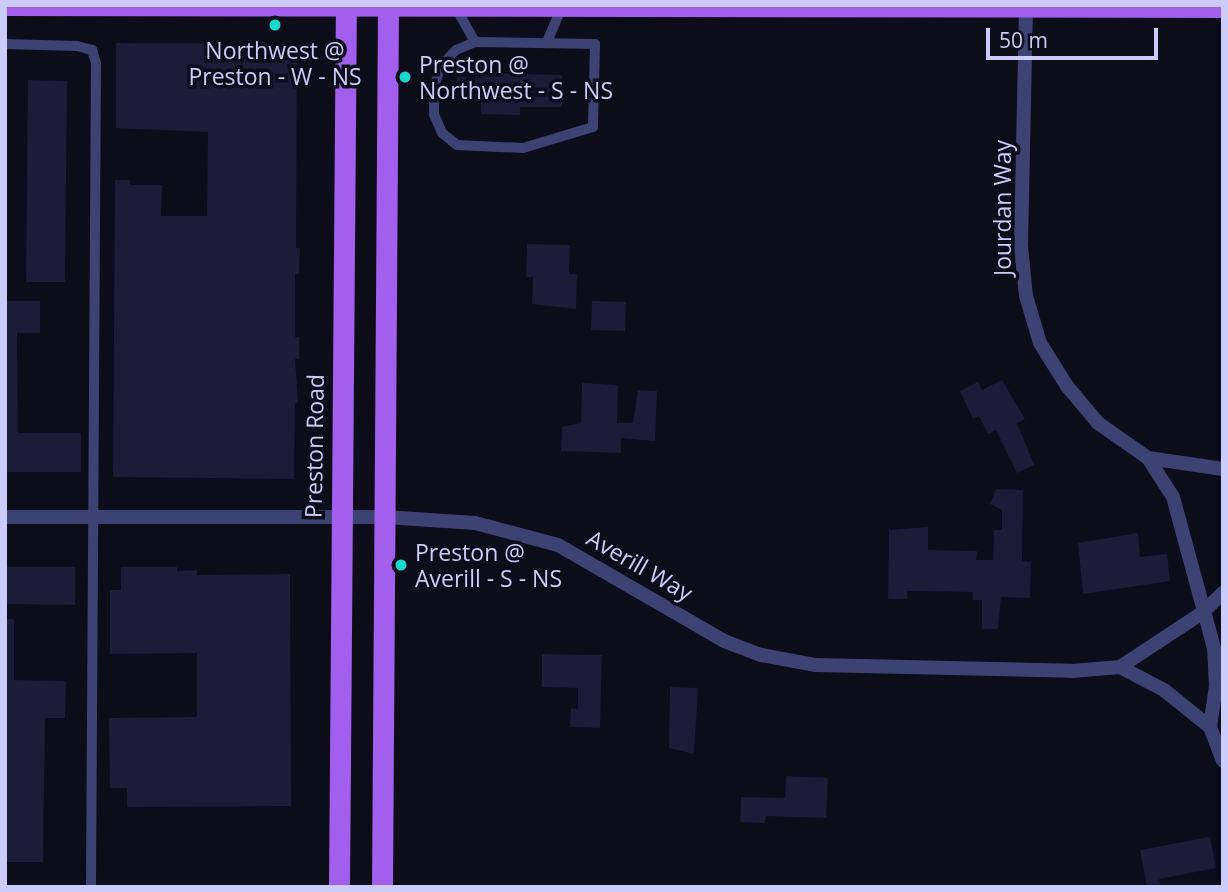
<!DOCTYPE html>
<html>
<head>
<meta charset="utf-8">
<style>
  body { margin:0 }
  #map { position:relative; width:1228px; height:892px; overflow:hidden; background:#0d0c19; font-family:"Open Sans",sans-serif }
  div>[style] { position:absolute }
  [style*='--x'] { left:calc(var(--x)*1px); top:calc(var(--y)*1px); width:calc(var(--w)*1px); rotate:calc(var(--a)*1deg) }
  .building>* { inset:0; background:#1c1b38 }
  .lane>* { height:10px; margin:-5px; padding:0 5px; transform-origin:5px; border-radius:5px; background:#3c4273 }
  .street>* { height:14px; margin:-7px; padding:0 7px; transform-origin:7px; border-radius:7px; background:#3c4273 }
  .primary>* { height:21px; margin:-10.5px; padding:0 10.5px; transform-origin:10.5px; border-radius:10.5px; background:#a25eed }
  .dots>* { width:19px; height:19px; translate:-50% -50%; box-sizing:border-box; border:4px solid #0d0c19; border-radius:50% }
  span { translate:-50% -50%; white-space:nowrap; text-align:center; line-height:1.15; -webkit-text-stroke:7px #0d0c19; paint-order:stroke }
  .poi-label { font-size:23px; color:#cbccf9 }
  .left { translate:0 -50%; text-align:left }
  .street-label { font-size:23px; color:#cbccf9 }
  .frame { position:absolute; inset:0; border:7px solid #cbccf9; pointer-events:none }
  .scale { position:absolute; left:986px; top:28px; width:172px; height:32px; box-sizing:border-box; border:4px solid #cbccf9; border-top:0; padding-left:9px; font-size:21px; line-height:24px; white-space:nowrap; color:#cbccf9; -webkit-text-stroke:5px #0d0c19; paint-order:stroke }
</style>
</head>
<body>
<div id="map">
  <div class="building">
    <i style="clip-path:polygon(116px 43px,297px 44px,296px 248px,300px 248px,299px 274px,295px 274px,295px 337px,299px 337px,299px 359px,295px 359px,298px 403px,295px 403px,294px 479px,113px 477px,115px 180px,130px 180px,130px 185px,162px 185px,161px 216px,207px 216px,208px 132px,116px 128px)"></i>
    <i style="clip-path:polygon(482px 73px,562px 75px,562px 107px,520px 107px,520px 115px,481px 114px,481px 100px,456px 100px,457px 77px,482px 78px)"></i>
    <i style="clip-path:polygon(28px 80px,67px 81px,65px 282px,26px 282px)"></i>
    <i style="clip-path:polygon(527px 244px,570px 245px,569px 274px,577px 274px,576px 309px,532px 304px,533px 277px,526px 277px)"></i>
    <i style="clip-path:polygon(5px 301px,40px 301px,40px 333px,17px 333px,18px 433px,81px 433px,81px 472px,5px 472px)"></i>
    <i style="clip-path:polygon(592px 301px,626px 302px,625px 331px,591px 330px)"></i>
    <i style="clip-path:polygon(1002px 380px,1025px 419px,1017px 423px,1034px 465px,1017px 473px,996px 430px,988px 434px,979px 416px,973px 419px,960px 391px,978px 382px,982px 390px)"></i>
    <i style="clip-path:polygon(582px 383px,618px 385px,617px 423px,633px 423px,638px 390px,657px 391px,655px 441px,621px 438px,621px 453px,561px 451px,562px 427px,581px 423px)"></i>
    <i style="clip-path:polygon(996px 489px,1023px 490px,1022px 561px,1031px 562px,1030px 598px,1001px 597px,998px 629px,982px 629px,982px 600px,973px 600px,973px 592px,916px 591px,907px 591px,907px 599px,888px 599px,889px 530px,928px 527px,928px 550px,977px 551px,976px 560px,993px 560px,994px 530px,1002px 530px,1002px 510px,990px 504px)"></i>
    <i style="clip-path:polygon(1138px 533px,1140px 557px,1167px 554px,1170px 581px,1083px 594px,1078px 543px)"></i>
    <i style="clip-path:polygon(5px 567px,75px 567px,75px 605px,5px 604px)"></i>
    <i style="clip-path:polygon(121px 567px,177px 567px,177px 571px,197px 570px,197px 575px,290px 574px,291px 806px,127px 807px,127px 788px,110px 788px,109px 718px,197px 717px,197px 653px,110px 654px,110px 590px,121px 590px)"></i>
    <i style="clip-path:polygon(5px 619px,14px 619px,14px 680px,66px 681px,65px 718px,45px 718px,43px 862px,6px 862px)"></i>
    <i style="clip-path:polygon(542px 654px,602px 655px,600px 728px,570px 727px,571px 708px,578px 709px,578px 688px,542px 687px)"></i>
    <i style="clip-path:polygon(670px 687px,698px 688px,694px 754px,669px 748px)"></i>
    <i style="clip-path:polygon(786px 776px,828px 778px,826px 818px,766px 816px,765px 823px,740px 822px,741px 797px,785px 798px)"></i>
    <i style="clip-path:polygon(1210px 837px,1216px 868px,1159px 879px,1161px 887px,1147px 887px,1140px 850px)"></i>
  </div>
  <div class="lane">
    <i style="--x:455;--y:6;--w:41;--a:60.9"></i>
    <i style="--x:475;--y:42;--w:120;--a:1"></i>
    <i style="--x:595;--y:44;--w:83;--a:91.4"></i>
    <i style="--x:593;--y:127;--w:73;--a:163.3"></i>
    <i style="--x:523;--y:148;--w:66;--a:-177.4"></i>
    <i style="--x:457;--y:145;--w:19;--a:-141"></i>
    <i style="--x:442;--y:133;--w:21;--a:-113"></i>
    <i style="--x:434;--y:114;--w:27;--a:-90"></i>
    <i style="--x:434;--y:87;--w:22;--a:-72"></i>
    <i style="--x:441;--y:66;--w:22;--a:-47"></i>
    <i style="--x:456;--y:50;--w:21;--a:-23"></i>
    <i style="--x:547;--y:42;--w:39;--a:-67"></i>
    <i style="--x:5;--y:44;--w:72;--a:1.6"></i>
    <i style="--x:77;--y:46;--w:16;--a:15"></i>
    <i style="--x:92;--y:50;--w:14;--a:73"></i>
    <i style="--x:96;--y:63;--w:824;--a:90.35"></i>
  </div>
  <div class="street">
    <i style="--x:1026;--y:6;--w:240;--a:91.2"></i>
    <i style="--x:1021;--y:246;--w:50;--a:84.3"></i>
    <i style="--x:1026;--y:296;--w:49;--a:73.4"></i>
    <i style="--x:1040;--y:343;--w:51;--a:57.9"></i>
    <i style="--x:1067;--y:386;--w:48;--a:50"></i>
    <i style="--x:1098;--y:423;--w:61;--a:35"></i>
    <i style="--x:1148;--y:458;--w:46;--a:57.3"></i>
    <i style="--x:1173;--y:497;--w:156;--a:74.8"></i>
    <i style="--x:1214;--y:648;--w:38;--a:87"></i>
    <i style="--x:1216;--y:686;--w:41;--a:98.3"></i>
    <i style="--x:1148;--y:458;--w:76;--a:8.3"></i>
    <i style="--x:5;--y:517;--w:380;--a:0"></i>
    <i style="--x:385;--y:517;--w:90;--a:3.8"></i>
    <i style="--x:475;--y:523;--w:86;--a:14.8"></i>
    <i style="--x:558;--y:545;--w:192;--a:30"></i>
    <i style="--x:724;--y:641;--w:40;--a:21"></i>
    <i style="--x:761;--y:655;--w:56;--a:10.3"></i>
    <i style="--x:816;--y:665;--w:256;--a:1.3"></i>
    <i style="--x:1072;--y:671;--w:48;--a:-4.8"></i>
    <i style="--x:1120;--y:667;--w:98;--a:-33.4"></i>
    <i style="--x:1202;--y:613;--w:29;--a:-44"></i>
    <i style="--x:1120;--y:667;--w:50;--a:27.6"></i>
    <i style="--x:1164;--y:690;--w:59;--a:38.8"></i>
    <i style="--x:1210;--y:727;--w:36;--a:69"></i>
  </div>
  <div class="primary">
    <i style="--x:5;--y:5;--w:1218;--a:0.09"></i>
    <i style="--x:339;--y:887;--w:882;--a:-89.55"></i>
    <i style="--x:382;--y:887;--w:882;--a:-89.61"></i>
  </div>
  <div class="dots">
    <i style="left:275px;top:25px;background:#18d8ce"></i>
    <i style="left:405px;top:77px;background:#18d8ce"></i>
    <i style="left:401px;top:565px;background:#18d8ce"></i>
  </div>
  <div class="poi-label">
    <span style="left:275px;top:63px">Northwest @<br>Preston - W - NS</span>
    <span class="left" style="left:419px;top:77px">Preston @<br>Northwest - S - NS</span>
    <span class="left" style="left:415px;top:565px">Preston @<br>Averill - S - NS</span>
  </div>
  <div class="street-label">
    <span style="left:1002px;top:208px;rotate:-90deg">Jourdan Way</span>
    <span style="left:314px;top:446px;rotate:-89deg">Preston Road</span>
    <span style="left:640px;top:565px;rotate:30deg">Averill Way</span>
  </div>
  <div class="frame"></div>
  <div class="scale">50 m</div>
</div>
</body>
</html>
